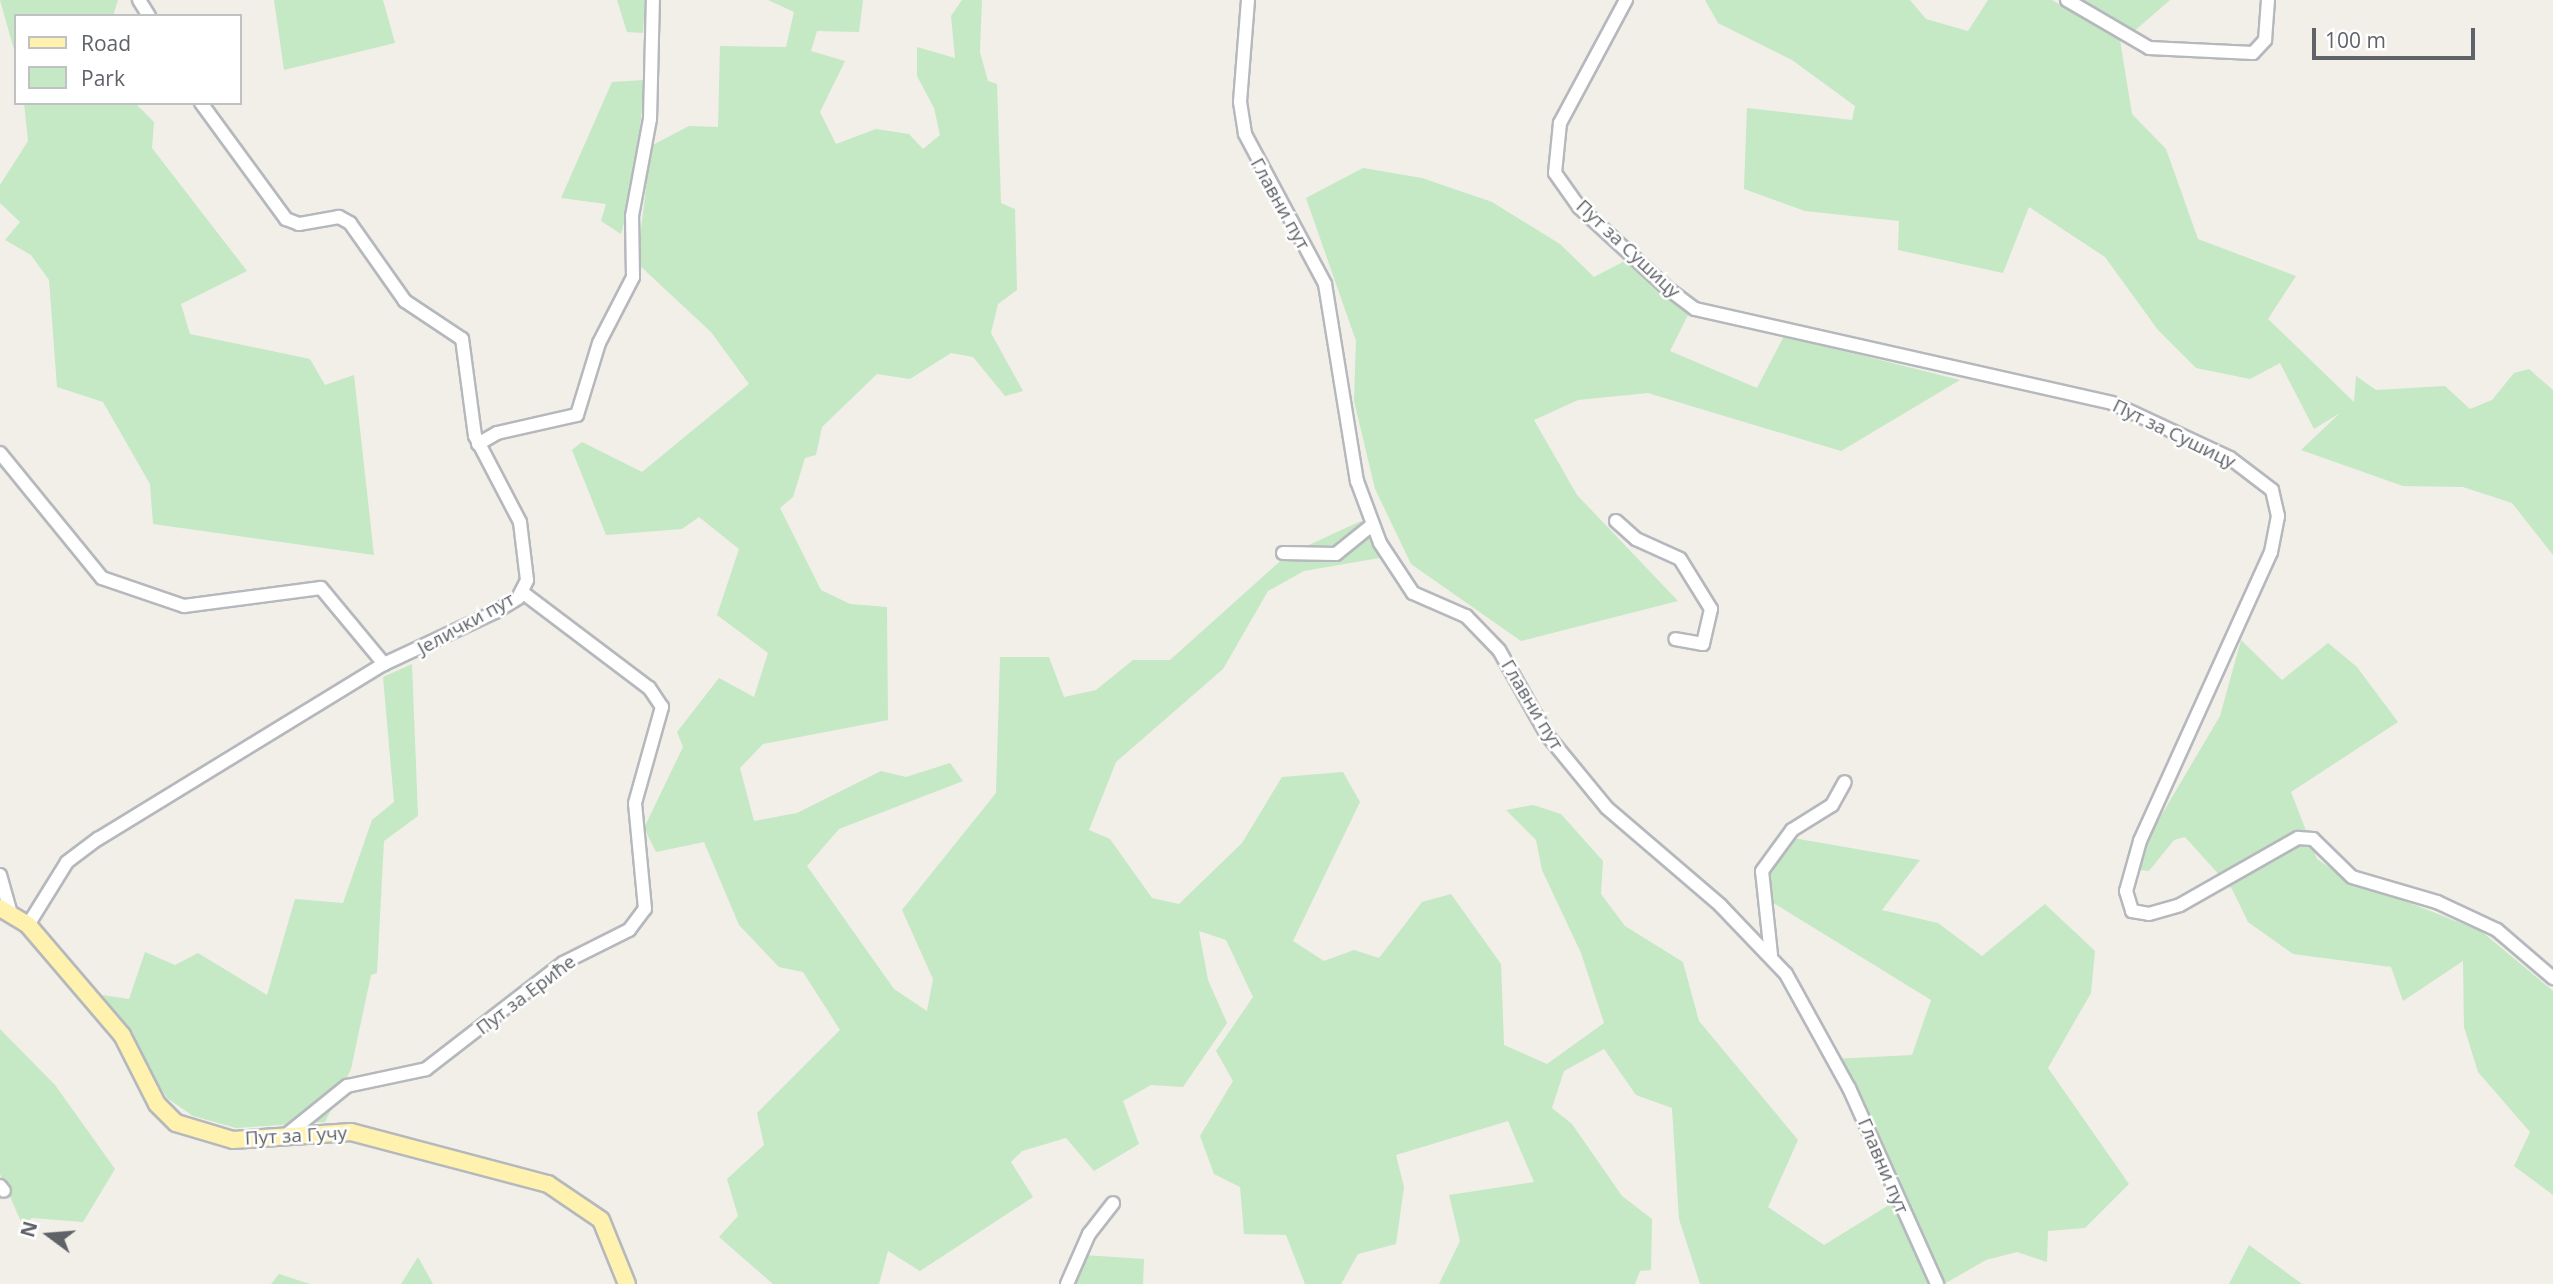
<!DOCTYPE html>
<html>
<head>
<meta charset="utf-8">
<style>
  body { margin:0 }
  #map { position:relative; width:2553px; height:1284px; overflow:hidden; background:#f1efe8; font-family:"Open Sans",sans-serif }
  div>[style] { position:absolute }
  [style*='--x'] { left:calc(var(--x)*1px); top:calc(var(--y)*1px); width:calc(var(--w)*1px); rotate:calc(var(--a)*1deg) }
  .green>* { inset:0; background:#c5e8c5 }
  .roads { filter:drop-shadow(2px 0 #b5b8bc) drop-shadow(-2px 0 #b5b8bc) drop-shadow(0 2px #b5b8bc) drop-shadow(0 -2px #b5b8bc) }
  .minor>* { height:12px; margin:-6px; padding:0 6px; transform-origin:6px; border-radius:6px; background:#fff }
  .major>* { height:16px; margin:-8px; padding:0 8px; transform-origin:8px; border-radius:8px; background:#fff2af }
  span { translate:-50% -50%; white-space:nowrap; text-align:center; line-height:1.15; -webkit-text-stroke:5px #fff; paint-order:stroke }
  .street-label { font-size:19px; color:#5f6368 }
  .legend { position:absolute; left:14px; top:14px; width:228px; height:91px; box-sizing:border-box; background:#fff; border:2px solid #bfc1c3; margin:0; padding:9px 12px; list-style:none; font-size:21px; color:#5f6368 }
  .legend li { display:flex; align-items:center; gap:14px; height:35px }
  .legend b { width:35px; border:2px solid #bfc1c3 }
  .north { position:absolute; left:14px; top:1200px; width:70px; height:70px; -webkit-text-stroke:5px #fff; paint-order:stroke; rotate:286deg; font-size:19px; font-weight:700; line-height:28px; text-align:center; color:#5f6368 }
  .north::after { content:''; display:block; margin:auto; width:24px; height:32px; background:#5f6368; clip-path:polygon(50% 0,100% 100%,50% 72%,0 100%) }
  .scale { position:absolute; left:2312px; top:28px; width:163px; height:32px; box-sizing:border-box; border:4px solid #5f6368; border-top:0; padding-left:9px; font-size:21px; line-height:24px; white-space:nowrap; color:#5f6368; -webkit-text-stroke:5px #fff; paint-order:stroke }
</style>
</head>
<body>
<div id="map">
  <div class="green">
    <i style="clip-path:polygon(0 0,118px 0,113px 16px,16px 16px,16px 57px)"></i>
    <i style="clip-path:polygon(274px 0,383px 0,395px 43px,284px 70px)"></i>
    <i style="clip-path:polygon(617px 0,645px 0,643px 33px,627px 32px)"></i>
    <i style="clip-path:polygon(768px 0,863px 0,859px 32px,817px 31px,811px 51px,845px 61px,820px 112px,836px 144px,876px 129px,909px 134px,923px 149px,940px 135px,934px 108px,917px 76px,917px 47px,955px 58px,951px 16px,962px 0,982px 0,980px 52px,988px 81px,997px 84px,1001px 203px,1015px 209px,1017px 290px,998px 304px,991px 333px,1023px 391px,1005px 396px,973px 357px,951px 353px,910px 379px,877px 374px,822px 427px,816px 455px,805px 458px,793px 497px,780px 508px,821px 590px,850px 604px,887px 607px,888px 720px,763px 744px,740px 768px,754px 821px,797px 813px,881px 771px,906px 777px,950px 763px,963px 781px,839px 829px,807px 866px,894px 989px,927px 1011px,933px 979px,902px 910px,996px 793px,1000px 657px,1049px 657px,1064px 697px,1096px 690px,1133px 660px,1170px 660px,1287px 555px,1361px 521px,1385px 557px,1304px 571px,1268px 591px,1223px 669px,1116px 762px,1089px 830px,1110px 839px,1152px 898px,1179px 904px,1242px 843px,1282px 777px,1343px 772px,1360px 802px,1293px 941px,1324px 961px,1354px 950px,1379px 958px,1422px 902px,1451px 894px,1501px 964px,1504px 1045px,1547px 1064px,1604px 1023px,1581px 953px,1542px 870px,1536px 840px,1506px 810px,1533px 805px,1561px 814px,1603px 861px,1601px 894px,1625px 926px,1683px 962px,1699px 1021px,1798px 1140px,1768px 1207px,1824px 1245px,1897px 1200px,1834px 1059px,1912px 1055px,1931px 1000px,1767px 899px,1762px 871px,1787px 837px,1920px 860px,1882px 910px,1938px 923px,1982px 956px,2045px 904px,2095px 951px,2091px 993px,2048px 1068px,2129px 1184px,2085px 1228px,2048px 1231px,2047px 1262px,2017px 1252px,1986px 1260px,1944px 1284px,1700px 1284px,1679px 1219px,1672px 1108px,1636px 1095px,1604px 1049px,1564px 1071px,1552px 1108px,1572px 1124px,1622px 1196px,1652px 1219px,1651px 1270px,1640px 1271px,1635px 1284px,1439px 1284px,1460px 1241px,1449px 1195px,1534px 1182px,1508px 1121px,1396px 1155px,1404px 1187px,1396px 1244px,1358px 1254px,1341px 1284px,1305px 1284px,1286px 1235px,1244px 1234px,1240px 1187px,1214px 1174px,1200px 1136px,1233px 1081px,1216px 1051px,1253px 997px,1226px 940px,1199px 931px,1208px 980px,1227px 1023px,1183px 1087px,1151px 1085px,1123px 1101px,1139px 1144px,1094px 1171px,1066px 1138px,1022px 1151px,1011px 1162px,1033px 1197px,920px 1271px,888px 1251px,879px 1284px,773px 1284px,719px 1237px,738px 1216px,727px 1179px,764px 1145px,757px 1113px,840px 1030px,803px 972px,779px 967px,739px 925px,704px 842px,656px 852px,644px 828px,683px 747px,677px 732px,719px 678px,754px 697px,768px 653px,717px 615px,739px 549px,699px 517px,682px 529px,606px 535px,572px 450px,582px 442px,642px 472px,749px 384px,711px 332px,637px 263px,651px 146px,689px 126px,718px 127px,720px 46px,786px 47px,794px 12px)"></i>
    <i style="clip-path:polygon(1705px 0,1910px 0,1926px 19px,1968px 31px,1988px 0,2052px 0,2120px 40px,2132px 114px,2166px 149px,2198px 239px,2296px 276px,2268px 319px,2354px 402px,2356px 376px,2376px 390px,2445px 386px,2470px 409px,2492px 400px,2514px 373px,2529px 369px,2553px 390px,2553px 555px,2512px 503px,2463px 487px,2403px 486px,2301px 450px,2340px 413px,2314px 429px,2280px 363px,2250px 379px,2196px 368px,2158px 330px,2105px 257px,2029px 207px,2003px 273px,1898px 250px,1899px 221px,1805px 211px,1744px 189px,1747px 108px,1852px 120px,1855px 106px,1792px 60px,1718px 23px)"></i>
    <i style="clip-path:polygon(2082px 0,2170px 0,2132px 33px)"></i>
    <i style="clip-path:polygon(645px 80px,634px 185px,621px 234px,601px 221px,606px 204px,561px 198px,612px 82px)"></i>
    <i style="clip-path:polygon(24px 103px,135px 103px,154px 122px,152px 148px,247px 271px,181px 304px,190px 334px,310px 359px,325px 385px,354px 375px,374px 555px,153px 524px,150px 484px,103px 402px,57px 387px,49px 280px,31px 255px,5px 240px,20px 222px,0 203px,0 185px,28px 141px)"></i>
    <i style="clip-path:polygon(1363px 168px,1422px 178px,1492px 202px,1560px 244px,1594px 277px,1640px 253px,1691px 309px,1670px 351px,1757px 388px,1784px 336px,1960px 380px,1841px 451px,1648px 393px,1578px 400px,1534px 420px,1577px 495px,1678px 601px,1521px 641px,1411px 564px,1375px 489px,1354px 401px,1356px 341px,1306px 198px)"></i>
    <i style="clip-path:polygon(2241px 640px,2282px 680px,2328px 643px,2357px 667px,2398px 722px,2291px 792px,2317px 859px,2344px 877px,2481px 931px,2553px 991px,2553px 1195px,2514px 1166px,2530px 1132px,2478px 1072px,2464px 1027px,2463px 961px,2403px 1001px,2391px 967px,2293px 954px,2248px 922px,2232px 889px,2185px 837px,2174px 840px,2149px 871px,2140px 870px,2152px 831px,2220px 716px)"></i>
    <i style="clip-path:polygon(412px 664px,418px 816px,384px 841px,377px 973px,371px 975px,351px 1069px,325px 1122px,236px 1128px,193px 1116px,167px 1098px,102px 995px,129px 999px,145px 952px,175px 965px,198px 953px,267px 995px,295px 899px,343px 903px,372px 820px,394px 802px,383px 677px)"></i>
    <i style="clip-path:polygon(0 1029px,55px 1085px,115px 1169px,83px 1222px,32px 1218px,23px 1226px,0 1174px)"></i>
    <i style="clip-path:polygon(2249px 1245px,2302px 1284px,2229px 1284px)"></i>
    <i style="clip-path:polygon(1084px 1255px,1144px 1259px,1143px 1284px,1072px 1284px)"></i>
    <i style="clip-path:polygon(418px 1257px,433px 1284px,401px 1284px)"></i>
    <i style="clip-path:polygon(279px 1274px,310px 1284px,271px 1284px)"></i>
  </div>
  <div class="roads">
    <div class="minor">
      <i style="--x:139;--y:0;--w:19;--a:58"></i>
      <i style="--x:1248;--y:0;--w:102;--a:94.5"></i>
      <i style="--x:1240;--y:102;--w:32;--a:81"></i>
      <i style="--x:1245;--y:134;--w:170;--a:61.9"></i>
      <i style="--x:1325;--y:284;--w:200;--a:80.8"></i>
      <i style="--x:1357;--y:481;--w:66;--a:69.6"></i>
      <i style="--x:1380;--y:543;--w:60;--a:56.6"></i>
      <i style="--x:1413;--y:593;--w:58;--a:23.5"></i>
      <i style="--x:1466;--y:616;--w:47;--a:45.9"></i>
      <i style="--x:1499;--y:650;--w:98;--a:60.5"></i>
      <i style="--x:1547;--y:735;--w:94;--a:50.6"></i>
      <i style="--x:1607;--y:808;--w:149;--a:40.6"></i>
      <i style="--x:1720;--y:905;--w:95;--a:46.3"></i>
      <i style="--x:1786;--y:974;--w:130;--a:61.1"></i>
      <i style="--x:1849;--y:1088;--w:215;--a:65.8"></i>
      <i style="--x:1626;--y:0;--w:140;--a:118.2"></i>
      <i style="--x:1560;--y:123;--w:50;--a:95.7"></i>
      <i style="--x:1555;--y:173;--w:42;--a:54.8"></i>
      <i style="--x:1579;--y:207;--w:120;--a:42.6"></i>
      <i style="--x:1667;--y:288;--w:35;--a:37"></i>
      <i style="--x:1695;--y:309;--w:427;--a:12.7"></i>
      <i style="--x:2112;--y:403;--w:130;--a:25"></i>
      <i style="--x:2230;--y:458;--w:53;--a:37.3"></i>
      <i style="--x:2272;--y:490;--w:27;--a:77"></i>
      <i style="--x:2278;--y:516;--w:37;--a:101"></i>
      <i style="--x:2271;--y:552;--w:317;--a:114.4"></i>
      <i style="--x:2140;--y:841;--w:52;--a:105.6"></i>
      <i style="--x:2126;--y:891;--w:21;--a:73"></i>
      <i style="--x:2132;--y:911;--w:17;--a:10"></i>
      <i style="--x:2149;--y:914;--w:32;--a:-16"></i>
      <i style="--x:2180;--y:905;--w:136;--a:-29.6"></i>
      <i style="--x:2298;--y:838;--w:15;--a:4"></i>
      <i style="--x:2313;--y:839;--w:54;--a:44.3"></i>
      <i style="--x:2352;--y:877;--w:89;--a:16.4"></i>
      <i style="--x:2437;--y:902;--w:66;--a:25"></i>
      <i style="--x:2497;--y:930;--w:74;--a:40.6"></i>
      <i style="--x:2067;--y:0;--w:95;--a:30.3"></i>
      <i style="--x:2149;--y:48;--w:104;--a:2.8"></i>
      <i style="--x:2253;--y:53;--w:18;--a:-47"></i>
      <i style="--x:2265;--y:40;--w:40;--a:-85.7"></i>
      <i style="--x:478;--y:444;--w:22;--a:-30"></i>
      <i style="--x:497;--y:433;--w:82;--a:-12.7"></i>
      <i style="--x:577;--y:415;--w:75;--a:-73"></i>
      <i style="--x:599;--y:343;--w:74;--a:-62.7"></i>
      <i style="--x:633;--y:277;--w:61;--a:-90.9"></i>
      <i style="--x:632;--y:216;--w:99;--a:-79.5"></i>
      <i style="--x:650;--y:119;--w:119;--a:-88.6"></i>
      <i style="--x:0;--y:453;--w:161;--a:50.8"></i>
      <i style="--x:102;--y:578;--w:87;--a:18.9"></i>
      <i style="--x:184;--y:606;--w:138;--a:-7.5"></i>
      <i style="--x:321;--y:588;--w:99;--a:50.3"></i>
      <i style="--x:1616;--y:521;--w:27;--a:42"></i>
      <i style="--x:1636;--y:539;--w:48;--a:24.4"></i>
      <i style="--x:1680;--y:559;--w:59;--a:58.2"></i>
      <i style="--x:1711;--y:609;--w:36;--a:103"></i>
      <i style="--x:1703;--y:644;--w:28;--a:-170"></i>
      <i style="--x:1283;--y:553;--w:53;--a:1.1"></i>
      <i style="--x:1336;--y:554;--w:46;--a:-38.9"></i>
      <i style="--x:0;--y:875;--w:41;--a:74.2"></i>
      <i style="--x:28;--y:925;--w:74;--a:-58.2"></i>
      <i style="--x:67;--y:862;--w:39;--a:-37"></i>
      <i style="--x:98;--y:839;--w:335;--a:-31.5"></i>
      <i style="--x:384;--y:664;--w:123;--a:-25.1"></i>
      <i style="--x:495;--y:612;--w:27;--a:-31"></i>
      <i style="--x:518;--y:598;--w:20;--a:-63"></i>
      <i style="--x:527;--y:580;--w:58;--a:-96.9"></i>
      <i style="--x:520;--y:522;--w:97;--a:-117.6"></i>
      <i style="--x:475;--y:436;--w:98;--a:-97.6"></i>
      <i style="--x:462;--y:339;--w:69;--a:-146.3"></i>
      <i style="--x:405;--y:301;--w:95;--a:-125.2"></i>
      <i style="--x:350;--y:223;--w:13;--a:-151"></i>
      <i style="--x:339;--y:217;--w:41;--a:170.1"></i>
      <i style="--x:299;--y:224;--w:14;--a:-159"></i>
      <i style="--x:286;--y:219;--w:144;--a:-126.2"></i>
      <i style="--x:1771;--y:955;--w:84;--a:-96.1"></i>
      <i style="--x:1762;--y:871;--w:51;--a:-53.8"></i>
      <i style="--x:1792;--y:830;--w:47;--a:-32"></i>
      <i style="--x:1832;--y:805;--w:26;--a:-61"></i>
      <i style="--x:285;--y:1136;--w:80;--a:-38.9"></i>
      <i style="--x:347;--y:1086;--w:81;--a:-12.1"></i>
      <i style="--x:426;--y:1069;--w:173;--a:-37.7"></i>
      <i style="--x:563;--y:963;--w:74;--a:-26.6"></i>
      <i style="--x:629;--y:930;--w:26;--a:-53"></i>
      <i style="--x:645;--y:909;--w:106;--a:-95.4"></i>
      <i style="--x:635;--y:803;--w:100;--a:-74.3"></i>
      <i style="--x:662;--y:707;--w:23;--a:-124"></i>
      <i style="--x:649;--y:688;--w:159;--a:-142.9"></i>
      <i style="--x:0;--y:1186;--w:6;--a:51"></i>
      <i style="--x:1067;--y:1284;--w:55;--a:-66.3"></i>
      <i style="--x:1089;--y:1234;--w:39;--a:-52"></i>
    </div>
    <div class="major">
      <i style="--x:0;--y:908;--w:33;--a:31"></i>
      <i style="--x:28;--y:925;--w:145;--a:49.5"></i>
      <i style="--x:122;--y:1035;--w:77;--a:63.1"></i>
      <i style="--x:157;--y:1104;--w:27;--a:45"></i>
      <i style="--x:176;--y:1123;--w:59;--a:16.6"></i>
      <i style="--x:233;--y:1140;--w:118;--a:-3.9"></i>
      <i style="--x:351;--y:1132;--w:204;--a:14.8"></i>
      <i style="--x:548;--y:1184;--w:64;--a:34.2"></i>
      <i style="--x:601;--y:1220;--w:69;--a:67.9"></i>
    </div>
  </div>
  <div class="street-label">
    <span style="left:1280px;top:204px;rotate:61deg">Главни пут</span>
    <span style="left:1628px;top:249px;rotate:43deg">Пут за Сушицу</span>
    <span style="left:2174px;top:434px;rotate:26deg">Пут за Сушицу</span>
    <span style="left:466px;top:624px;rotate:-29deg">Јелички пут</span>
    <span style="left:1532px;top:705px;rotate:59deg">Главни пут</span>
    <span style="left:526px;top:995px;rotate:-37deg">Пут за Ериће</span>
    <span style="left:296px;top:1136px;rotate:-3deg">Пут за Гучу</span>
    <span style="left:1883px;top:1166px;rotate:67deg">Главни пут</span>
  </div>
  <ul class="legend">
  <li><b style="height:9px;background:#fff2af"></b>Road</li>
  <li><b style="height:19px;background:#c5e8c5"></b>Park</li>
  </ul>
  <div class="north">N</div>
  <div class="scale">100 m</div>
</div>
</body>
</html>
